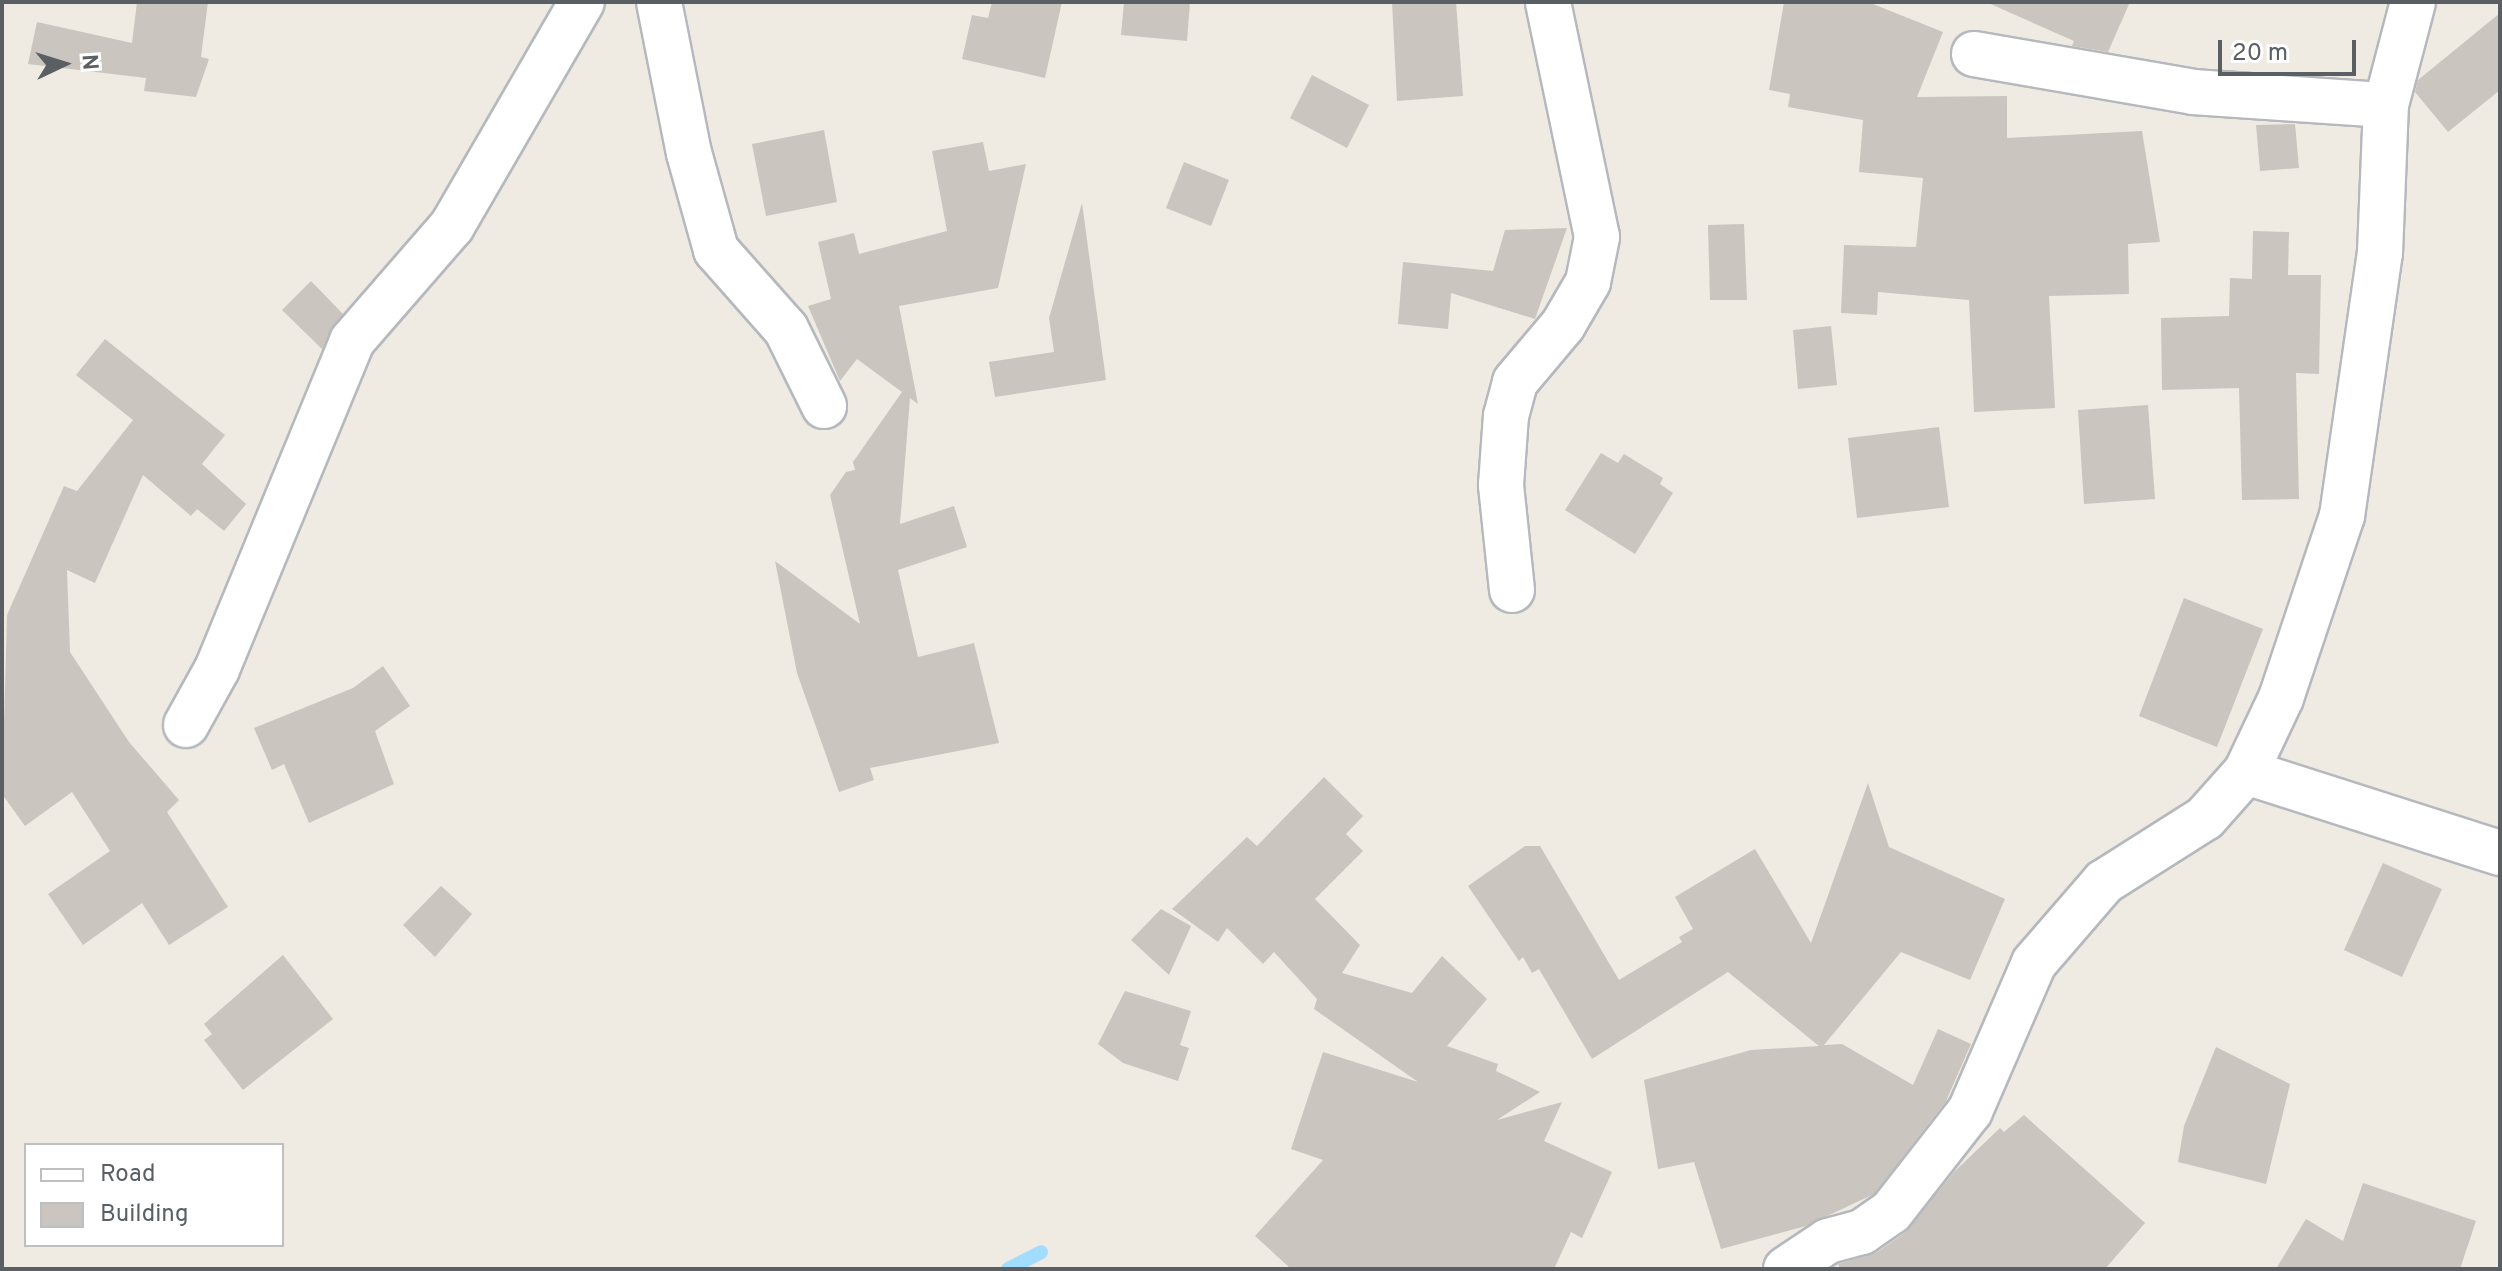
<!DOCTYPE html>
<html>
<head>
<meta charset="utf-8">
<style>
  body { margin:0 }
  #map { position:relative; width:2502px; height:1271px; overflow:hidden; background:#efebe2; font-family:Overpass,sans-serif }
  div>[style] { position:absolute }
  [style*='--x'] { left:calc(var(--x)*1px); top:calc(var(--y)*1px); width:calc(var(--w)*1px); rotate:calc(var(--a)*1deg) }
  .stream>* { height:14px; margin:-7px; padding:0 7px; transform-origin:7px; border-radius:7px; background:#a2ddff }
  .building>* { inset:0; background:#cac5bf }
  .roads { filter:drop-shadow(2px 0 #b5b9be) drop-shadow(-2px 0 #b5b9be) drop-shadow(0 2px #b5b9be) drop-shadow(0 -2px #b5b9be) }
  .minor>* { height:44px; margin:-22px; padding:0 22px; transform-origin:22px; border-radius:22px; background:#fff }
  span { translate:-50% -50%; white-space:nowrap; text-align:center; line-height:1.15; -webkit-text-stroke:8px #fff; paint-order:stroke }
  .frame { position:absolute; inset:0; border:4px solid #5a5f64; pointer-events:none }
  .legend { position:absolute; left:24px; top:1143px; width:260px; height:104px; box-sizing:border-box; background:#fff; border:2px solid #bdbfc1; margin:0; padding:10px 14px; list-style:none; font-size:24px; color:#5a5f64 }
  .legend li { display:flex; align-items:center; gap:16px; height:40px }
  .legend b { width:40px; border:2px solid #bdbfc1 }
  .north { position:absolute; left:24px; top:24px; width:80px; height:80px; -webkit-text-stroke:6px #fff; paint-order:stroke; rotate:86deg; font-size:22px; font-weight:700; line-height:32px; text-align:center; color:#5a5f64 }
  .north::after { content:''; display:block; margin:auto; width:28px; height:36px; background:#5a5f64; clip-path:polygon(50% 0,100% 100%,50% 72%,0 100%) }
  .scale { position:absolute; left:2218px; top:40px; width:138px; height:36px; box-sizing:border-box; border:4px solid #5a5f64; border-top:0; padding-left:10px; font-size:24px; line-height:28px; white-space:nowrap; color:#5a5f64; -webkit-text-stroke:6px #fff; paint-order:stroke }
</style>
</head>
<body>
<div id="map">
  <div class="stream">
    <i style="--x:1008;--y:1269;--w:37;--a:-27"></i>
  </div>
  <div class="building">
    <i style="clip-path:polygon(137px 2px,208px 2px,201px 57px,209px 59px,196px 97px,144px 91px,146px 78px,28px 64px,37px 22px,132px 43px)"></i>
    <i style="clip-path:polygon(992px 2px,1062px 2px,1045px 78px,962px 59px,972px 15px,988px 18px)"></i>
    <i style="clip-path:polygon(1124px 2px,1190px 2px,1187px 41px,1121px 35px)"></i>
    <i style="clip-path:polygon(1392px 2px,1456px 2px,1463px 96px,1397px 101px)"></i>
    <i style="clip-path:polygon(1784px 2px,1868px 2px,1943px 32px,1917px 97px,2007px 96px,2007px 138px,2142px 131px,2160px 242px,2128px 244px,2129px 294px,2049px 296px,2055px 408px,1974px 412px,1969px 300px,1878px 292px,1877px 315px,1841px 313px,1844px 245px,1916px 247px,1923px 178px,1859px 172px,1863px 120px,1788px 107px,1790px 94px,1769px 90px)"></i>
    <i style="clip-path:polygon(1986px 2px,2130px 2px,2108px 52px,2072px 46px,2074px 41px)"></i>
    <i style="clip-path:polygon(2500px 13px,2500px 90px,2448px 132px,2415px 92px,2418px 80px)"></i>
    <i style="clip-path:polygon(1312px 75px,1369px 105px,1347px 148px,1290px 118px)"></i>
    <i style="clip-path:polygon(2295px 124px,2299px 168px,2260px 171px,2256px 125px)"></i>
    <i style="clip-path:polygon(824px 130px,837px 202px,766px 216px,752px 144px)"></i>
    <i style="clip-path:polygon(983px 142px,989px 171px,1026px 164px,998px 288px,899px 306px,918px 404px,910px 398px,900px 524px,954px 506px,967px 547px,898px 570px,918px 657px,974px 643px,999px 743px,870px 768px,874px 780px,839px 792px,797px 673px,775px 561px,860px 624px,830px 495px,846px 472px,855px 470px,853px 462px,902px 392px,857px 359px,840px 381px,808px 306px,831px 299px,818px 242px,854px 233px,859px 254px,947px 231px,932px 151px)"></i>
    <i style="clip-path:polygon(1184px 162px,1229px 180px,1211px 226px,1166px 208px)"></i>
    <i style="clip-path:polygon(1082px 203px,1106px 380px,995px 397px,989px 362px,1054px 352px,1049px 318px)"></i>
    <i style="clip-path:polygon(1744px 224px,1747px 300px,1710px 300px,1708px 225px)"></i>
    <i style="clip-path:polygon(1567px 228px,1535px 319px,1451px 293px,1448px 329px,1398px 324px,1403px 262px,1493px 271px,1505px 230px)"></i>
    <i style="clip-path:polygon(2253px 231px,2289px 232px,2288px 275px,2321px 275px,2319px 374px,2296px 373px,2299px 499px,2242px 500px,2239px 388px,2162px 390px,2161px 318px,2229px 316px,2230px 278px,2252px 279px)"></i>
    <i style="clip-path:polygon(311px 281px,343px 314px,322px 349px,282px 310px)"></i>
    <i style="clip-path:polygon(1831px 326px,1837px 385px,1798px 389px,1793px 330px)"></i>
    <i style="clip-path:polygon(105px 339px,225px 435px,202px 464px,246px 504px,224px 531px,197px 509px,191px 516px,143px 475px,95px 583px,67px 570px,70px 652px,129px 742px,179px 800px,167px 812px,228px 907px,169px 945px,142px 903px,83px 945px,48px 894px,110px 851px,72px 792px,25px 826px,2px 794px,7px 615px,64px 486px,77px 491px,133px 420px,76px 375px)"></i>
    <i style="clip-path:polygon(2148px 405px,2155px 499px,2084px 504px,2078px 410px)"></i>
    <i style="clip-path:polygon(1939px 427px,1949px 507px,1857px 518px,1848px 438px)"></i>
    <i style="clip-path:polygon(1601px 453px,1618px 463px,1624px 454px,1663px 478px,1660px 484px,1673px 493px,1635px 554px,1565px 510px)"></i>
    <i style="clip-path:polygon(2184px 598px,2263px 629px,2217px 747px,2139px 716px)"></i>
    <i style="clip-path:polygon(383px 666px,410px 706px,375px 731px,394px 784px,309px 823px,284px 764px,272px 770px,254px 728px,353px 688px)"></i>
    <i style="clip-path:polygon(1324px 777px,1363px 816px,1346px 834px,1363px 851px,1315px 899px,1360px 945px,1342px 973px,1412px 993px,1442px 956px,1487px 999px,1447px 1046px,1498px 1064px,1496px 1071px,1540px 1092px,1497px 1120px,1562px 1102px,1544px 1141px,1612px 1172px,1582px 1238px,1571px 1232px,1554px 1269px,1291px 1269px,1255px 1236px,1323px 1160px,1291px 1149px,1323px 1052px,1418px 1082px,1314px 1009px,1317px 999px,1274px 952px,1263px 964px,1227px 928px,1218px 942px,1172px 909px,1247px 837px,1257px 846px)"></i>
    <i style="clip-path:polygon(1868px 783px,1889px 847px,2005px 899px,1970px 980px,1901px 952px,1824px 1045px,1842px 1044px,1913px 1085px,1938px 1029px,1971px 1044px,1946px 1101px,1874px 1194px,1806px 1226px,1721px 1249px,1694px 1162px,1658px 1169px,1644px 1080px,1751px 1050px,1819px 1046px,1728px 972px,1592px 1059px,1539px 969px,1532px 973px,1523px 957px,1519px 961px,1468px 886px,1525px 846px,1540px 846px,1619px 980px,1682px 942px,1679px 937px,1693px 929px,1675px 897px,1755px 849px,1811px 943px)"></i>
    <i style="clip-path:polygon(2383px 863px,2442px 889px,2402px 977px,2344px 950px)"></i>
    <i style="clip-path:polygon(441px 886px,472px 914px,435px 957px,403px 925px)"></i>
    <i style="clip-path:polygon(1161px 909px,1191px 926px,1169px 975px,1131px 940px)"></i>
    <i style="clip-path:polygon(283px 955px,333px 1019px,243px 1090px,204px 1040px,212px 1034px,204px 1024px)"></i>
    <i style="clip-path:polygon(1125px 991px,1191px 1011px,1180px 1045px,1189px 1048px,1178px 1081px,1123px 1063px,1098px 1044px)"></i>
    <i style="clip-path:polygon(2216px 1047px,2290px 1084px,2266px 1184px,2178px 1162px,2184px 1126px)"></i>
    <i style="clip-path:polygon(2024px 1115px,2145px 1223px,2105px 1269px,1840px 1269px,1838px 1264px,1876px 1253px,1906px 1232px,1955px 1171px,2000px 1128px,2004px 1132px)"></i>
    <i style="clip-path:polygon(2363px 1183px,2476px 1221px,2460px 1269px,2276px 1269px,2306px 1219px,2343px 1241px)"></i>
  </div>
  <div class="roads">
    <div class="minor">
      <i style="--x:659;--y:2;--w:154;--a:78.8"></i>
      <i style="--x:689;--y:153;--w:101;--a:74.4"></i>
      <i style="--x:716;--y:250;--w:106;--a:48.5"></i>
      <i style="--x:786;--y:329;--w:86;--a:63.7"></i>
      <i style="--x:1974;--y:54;--w:222;--a:9.8"></i>
      <i style="--x:2193;--y:92;--w:193;--a:3.9"></i>
      <i style="--x:1512;--y:590;--w:106;--a:-96"></i>
      <i style="--x:1501;--y:485;--w:69;--a:-85.9"></i>
      <i style="--x:1506;--y:416;--w:35;--a:-75"></i>
      <i style="--x:1515;--y:382;--w:75;--a:-49.9"></i>
      <i style="--x:1563;--y:325;--w:50;--a:-59.8"></i>
      <i style="--x:1588;--y:282;--w:46;--a:-78.7"></i>
      <i style="--x:1597;--y:237;--w:240;--a:-101.8"></i>
      <i style="--x:186;--y:725;--w:64;--a:-61"></i>
      <i style="--x:217;--y:669;--w:355;--a:-67.6"></i>
      <i style="--x:352;--y:341;--w:152;--a:-49"></i>
      <i style="--x:452;--y:226;--w:259;--a:-59.9"></i>
      <i style="--x:2246;--y:772;--w:267;--a:17.7"></i>
      <i style="--x:1786;--y:1269;--w:50;--a:-33.7"></i>
      <i style="--x:1828;--y:1241;--w:35;--a:-15"></i>
      <i style="--x:1862;--y:1232;--w:35;--a:-35"></i>
      <i style="--x:1891;--y:1212;--w:128;--a:-52"></i>
      <i style="--x:1970;--y:1111;--w:161;--a:-66.6"></i>
      <i style="--x:2034;--y:963;--w:107;--a:-49.2"></i>
      <i style="--x:2104;--y:882;--w:120;--a:-32.4"></i>
      <i style="--x:2205;--y:818;--w:62;--a:-48.3"></i>
      <i style="--x:2246;--y:772;--w:82;--a:-64.7"></i>
      <i style="--x:2281;--y:698;--w:192;--a:-71.5"></i>
      <i style="--x:2342;--y:516;--w:266;--a:-81.8"></i>
      <i style="--x:2380;--y:253;--w:148;--a:-87.7"></i>
      <i style="--x:2386;--y:105;--w:106;--a:-75.3"></i>
    </div>
  </div>
  <div class="frame"></div>
  <ul class="legend">
  <li><b style="height:10px;background:#fff"></b>Road</li>
  <li><b style="height:22px;background:#cac5bf"></b>Building</li>
  </ul>
  <div class="north">N</div>
  <div class="scale">20 m</div>
</div>
</body>
</html>
